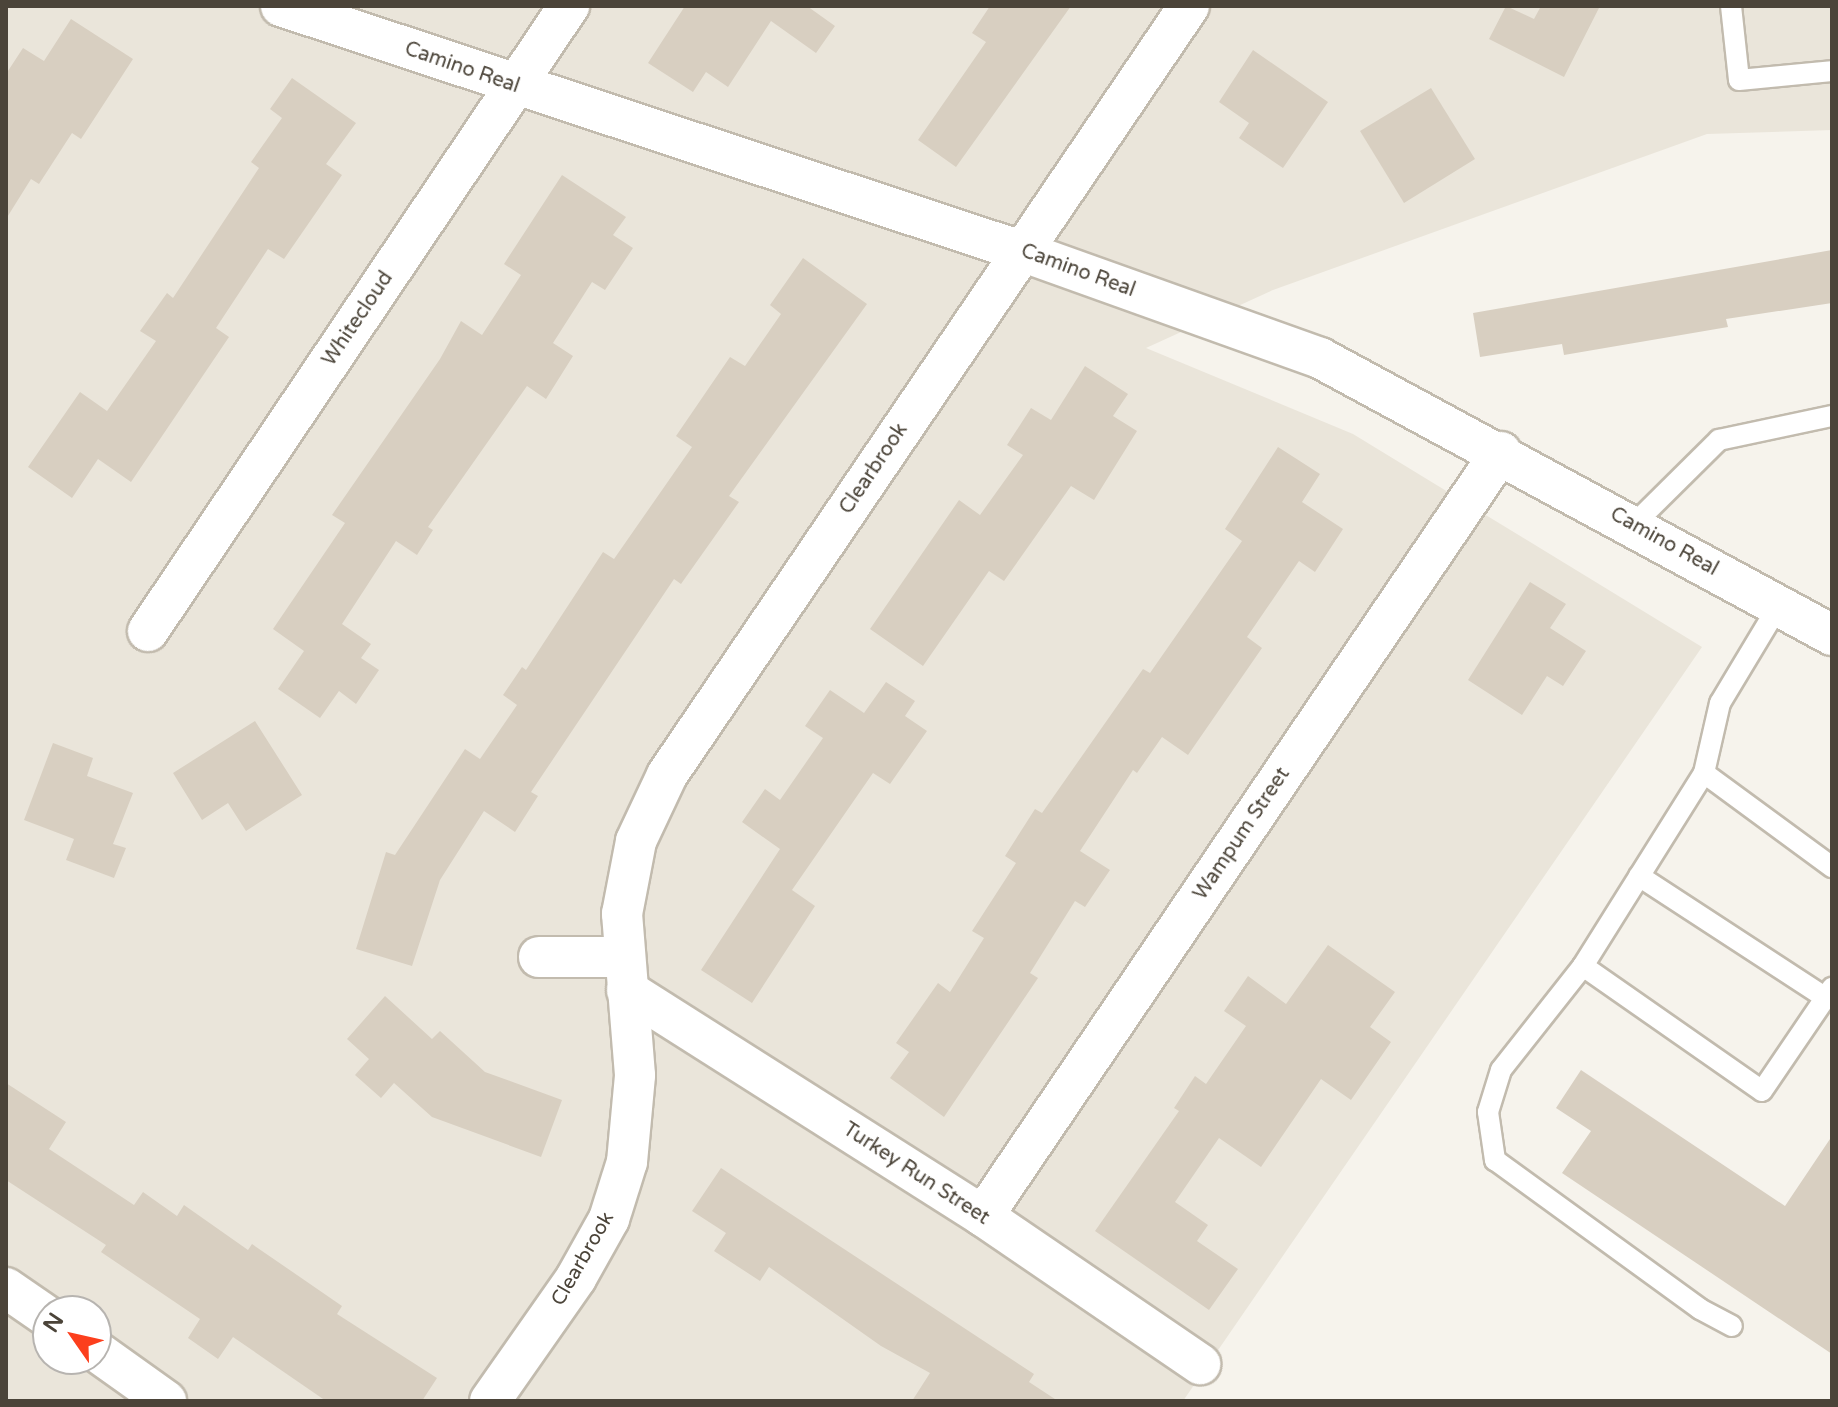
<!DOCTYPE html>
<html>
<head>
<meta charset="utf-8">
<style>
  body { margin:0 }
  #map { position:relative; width:1838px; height:1407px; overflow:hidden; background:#f6f3ec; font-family:"Varela Round",sans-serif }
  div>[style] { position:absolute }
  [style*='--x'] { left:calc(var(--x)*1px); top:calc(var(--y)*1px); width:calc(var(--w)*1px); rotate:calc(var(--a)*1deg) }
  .residential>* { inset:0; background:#eae5da }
  .building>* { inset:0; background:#d8cfc1 }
  .roads { filter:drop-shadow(2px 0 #c2bbae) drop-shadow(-2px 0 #c2bbae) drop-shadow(0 2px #c2bbae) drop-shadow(0 -2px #c2bbae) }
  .service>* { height:20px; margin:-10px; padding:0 10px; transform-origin:10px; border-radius:10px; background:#fff }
  .minor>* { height:40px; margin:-20px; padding:0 20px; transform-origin:20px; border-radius:20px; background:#fff }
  span { translate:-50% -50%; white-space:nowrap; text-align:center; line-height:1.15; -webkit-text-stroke:7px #fff; paint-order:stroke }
  .street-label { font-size:20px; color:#4b4439 }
  .frame { position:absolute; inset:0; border:8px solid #4b4439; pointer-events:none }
  .north { position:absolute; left:32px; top:1295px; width:80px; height:80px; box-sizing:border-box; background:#fff; border:2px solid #b7b4b0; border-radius:50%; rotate:304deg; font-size:22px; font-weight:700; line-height:32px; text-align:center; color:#4b4439 }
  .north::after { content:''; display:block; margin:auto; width:28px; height:36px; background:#fc3f1d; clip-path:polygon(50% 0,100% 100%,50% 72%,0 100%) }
</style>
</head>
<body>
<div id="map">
  <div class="residential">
    <i style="clip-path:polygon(evenodd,6px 6px,1832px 6px,1832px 130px,1707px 134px,1273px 290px,1146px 348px,1353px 434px,1702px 647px,1183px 1401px,6px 1401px,6px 6px,48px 1311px,96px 1311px,96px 1359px,48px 1359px,48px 1311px)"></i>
  </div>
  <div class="building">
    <i style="clip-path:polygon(685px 6px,807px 6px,835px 26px,816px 53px,771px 21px,728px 87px,706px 72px,693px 92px,648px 63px)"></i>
    <i style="clip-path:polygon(990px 6px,1071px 6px,956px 167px,918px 140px,986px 42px,972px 33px)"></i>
    <i style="clip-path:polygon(1506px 6px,1534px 19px,1541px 6px,1600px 6px,1564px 77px,1489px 39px)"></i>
    <i style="clip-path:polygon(71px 19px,133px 59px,81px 139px,72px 133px,39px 184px,31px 179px,6px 219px,6px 74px,23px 48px,44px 61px)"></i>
    <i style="clip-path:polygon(1253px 50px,1328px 102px,1283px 168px,1239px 138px,1249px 123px,1219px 102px)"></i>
    <i style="clip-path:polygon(292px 78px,356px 123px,326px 164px,342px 175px,284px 259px,268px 249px,216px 328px,229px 337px,131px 482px,98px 459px,72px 498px,28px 467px,80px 392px,107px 411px,156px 341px,140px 331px,167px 293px,173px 298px,259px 168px,251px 162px,282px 118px,270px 109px)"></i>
    <i style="clip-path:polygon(1431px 88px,1475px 159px,1404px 203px,1360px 131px)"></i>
    <i style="clip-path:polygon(562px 175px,626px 217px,613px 235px,633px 248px,605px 290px,592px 282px,553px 343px,573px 356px,546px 399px,527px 386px,428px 527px,433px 530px,417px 555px,396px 541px,342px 624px,371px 644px,361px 658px,379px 670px,356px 704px,339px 691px,320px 718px,278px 689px,304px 651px,273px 629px,345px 523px,332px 515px,440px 359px,461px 321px,482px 335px,521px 275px,504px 264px)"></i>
    <i style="clip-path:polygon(1832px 250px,1832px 303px,1726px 319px,1728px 327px,1564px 355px,1562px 344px,1480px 357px,1473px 313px)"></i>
    <i style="clip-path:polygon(803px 258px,867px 304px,729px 496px,739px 502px,681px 584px,674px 579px,531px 792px,538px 796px,515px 832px,484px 811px,440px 880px,412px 966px,356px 949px,386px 852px,395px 855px,465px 749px,480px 759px,517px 705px,503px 695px,522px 667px,526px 670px,603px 552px,614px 559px,692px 447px,676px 436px,730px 357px,745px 366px,781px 314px,770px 305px)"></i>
    <i style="clip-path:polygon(1085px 366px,1128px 394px,1113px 416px,1137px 431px,1094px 500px,1071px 486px,1004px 581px,989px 571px,923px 666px,870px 629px,959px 500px,980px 515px,1023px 455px,1007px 445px,1031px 408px,1051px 420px)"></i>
    <i style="clip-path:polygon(1278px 447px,1320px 474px,1302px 502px,1343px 529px,1315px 572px,1299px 561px,1247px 637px,1262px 648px,1188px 755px,1162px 737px,1137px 773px,1133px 770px,1080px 851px,1110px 870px,1085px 907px,1075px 901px,1030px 973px,1038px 978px,944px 1117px,890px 1078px,909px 1052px,896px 1043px,938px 983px,950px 992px,984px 938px,972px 931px,1016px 863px,1005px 856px,1035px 809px,1042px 813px,1143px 669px,1150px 673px,1242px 541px,1225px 529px)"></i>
    <i style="clip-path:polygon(1530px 582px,1566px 604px,1550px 628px,1586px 651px,1563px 686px,1547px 676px,1522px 715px,1468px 680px)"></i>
    <i style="clip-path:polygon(886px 682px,915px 701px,905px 716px,927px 731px,890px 784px,873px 773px,792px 890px,815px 906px,752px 1003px,701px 970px,780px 849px,742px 822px,765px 789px,780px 800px,823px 738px,805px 726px,830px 690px,864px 713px)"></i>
    <i style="clip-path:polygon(255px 721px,302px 795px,246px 831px,228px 803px,202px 820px,173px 773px)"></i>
    <i style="clip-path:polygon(53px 743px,93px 758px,87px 776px,133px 793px,113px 844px,126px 848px,114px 878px,66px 860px,74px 839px,24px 820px)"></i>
    <i style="clip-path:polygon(1328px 945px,1395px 992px,1370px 1027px,1391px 1042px,1351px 1100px,1321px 1079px,1261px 1167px,1219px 1138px,1175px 1202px,1208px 1225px,1197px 1241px,1238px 1269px,1209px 1310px,1095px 1231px,1179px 1111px,1174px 1108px,1195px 1076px,1206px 1084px,1246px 1026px,1224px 1011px,1248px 976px,1286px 1004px)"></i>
    <i style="clip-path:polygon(385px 996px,432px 1039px,440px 1031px,485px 1072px,562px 1100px,541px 1157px,432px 1117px,394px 1083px,381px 1098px,355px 1075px,369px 1059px,347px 1039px)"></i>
    <i style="clip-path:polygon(1581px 1070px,1785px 1206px,1832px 1136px,1832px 1354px,1562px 1173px,1591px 1131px,1556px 1108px)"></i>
    <i style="clip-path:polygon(6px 1083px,66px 1122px,49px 1149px,134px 1205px,143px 1192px,177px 1216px,184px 1205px,248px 1250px,252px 1244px,342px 1306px,337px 1314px,437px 1378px,422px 1401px,326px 1401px,233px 1337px,218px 1359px,188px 1338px,200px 1319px,101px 1252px,106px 1245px,6px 1180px)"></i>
    <i style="clip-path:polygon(721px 1168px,1034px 1374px,1029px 1382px,1058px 1401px,912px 1401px,930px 1373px,881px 1346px,769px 1267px,760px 1281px,714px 1251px,726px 1233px,692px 1211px)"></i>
  </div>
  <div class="roads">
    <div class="service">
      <i style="--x:1731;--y:6;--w:74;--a:83.8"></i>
      <i style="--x:1739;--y:80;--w:93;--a:-5.5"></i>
      <i style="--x:1633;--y:525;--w:121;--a:-44.7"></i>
      <i style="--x:1719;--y:440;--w:116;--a:-12"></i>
      <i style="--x:1779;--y:605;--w:114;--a:121"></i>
      <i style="--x:1720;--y:703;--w:72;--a:102.9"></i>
      <i style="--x:1704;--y:773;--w:228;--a:122.1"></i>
      <i style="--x:1583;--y:966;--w:218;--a:34.9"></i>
      <i style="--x:1762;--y:1091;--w:125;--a:-55.8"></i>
      <i style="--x:1704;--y:773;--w:159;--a:36.3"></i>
      <i style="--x:1639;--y:876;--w:223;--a:33.1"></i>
      <i style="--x:1583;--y:966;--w:132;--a:128.3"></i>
      <i style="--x:1501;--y:1070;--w:44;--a:107.2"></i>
      <i style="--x:1488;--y:1112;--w:49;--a:81.7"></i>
      <i style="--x:1495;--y:1160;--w:253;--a:36"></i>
      <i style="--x:1700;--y:1309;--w:36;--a:28"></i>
    </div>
    <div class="minor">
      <i style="--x:281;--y:6;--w:780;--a:18.32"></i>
      <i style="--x:1021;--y:251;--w:318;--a:19.7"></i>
      <i style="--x:1320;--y:358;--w:582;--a:28.41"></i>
      <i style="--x:148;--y:631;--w:754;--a:-56.04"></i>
      <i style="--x:539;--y:957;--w:85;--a:0"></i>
      <i style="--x:627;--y:990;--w:422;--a:32.4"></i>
      <i style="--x:983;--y:1216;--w:263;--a:34.3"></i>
      <i style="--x:983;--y:1216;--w:923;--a:-55.86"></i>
      <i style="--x:6;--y:1288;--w:51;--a:34.6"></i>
      <i style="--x:96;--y:1351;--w:86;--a:35.5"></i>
      <i style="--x:490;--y:1401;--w:150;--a:-55"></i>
      <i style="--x:576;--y:1278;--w:68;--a:-60.8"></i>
      <i style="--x:609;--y:1219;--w:60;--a:-72.5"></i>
      <i style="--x:627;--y:1162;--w:87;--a:-84.7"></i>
      <i style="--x:635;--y:1075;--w:162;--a:-94.6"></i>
      <i style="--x:622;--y:914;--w:74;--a:-79.1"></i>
      <i style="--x:636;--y:841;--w:73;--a:-64.8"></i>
      <i style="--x:667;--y:775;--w:929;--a:-55.83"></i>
    </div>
  </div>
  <div class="street-label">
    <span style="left:462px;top:68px;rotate:19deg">Camino Real</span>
    <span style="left:1078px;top:271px;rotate:20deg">Camino Real</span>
    <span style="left:358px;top:319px;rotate:-56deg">Whitecloud</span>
    <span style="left:874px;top:469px;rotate:-56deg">Clearbrook</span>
    <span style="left:1664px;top:542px;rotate:29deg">Camino Real</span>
    <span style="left:1242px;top:834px;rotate:-56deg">Wampum Street</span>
    <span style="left:916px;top:1174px;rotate:33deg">Turkey Run Street</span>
    <span style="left:583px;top:1259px;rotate:-60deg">Clearbrook</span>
  </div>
  <div class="frame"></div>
  <div class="north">N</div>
</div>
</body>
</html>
